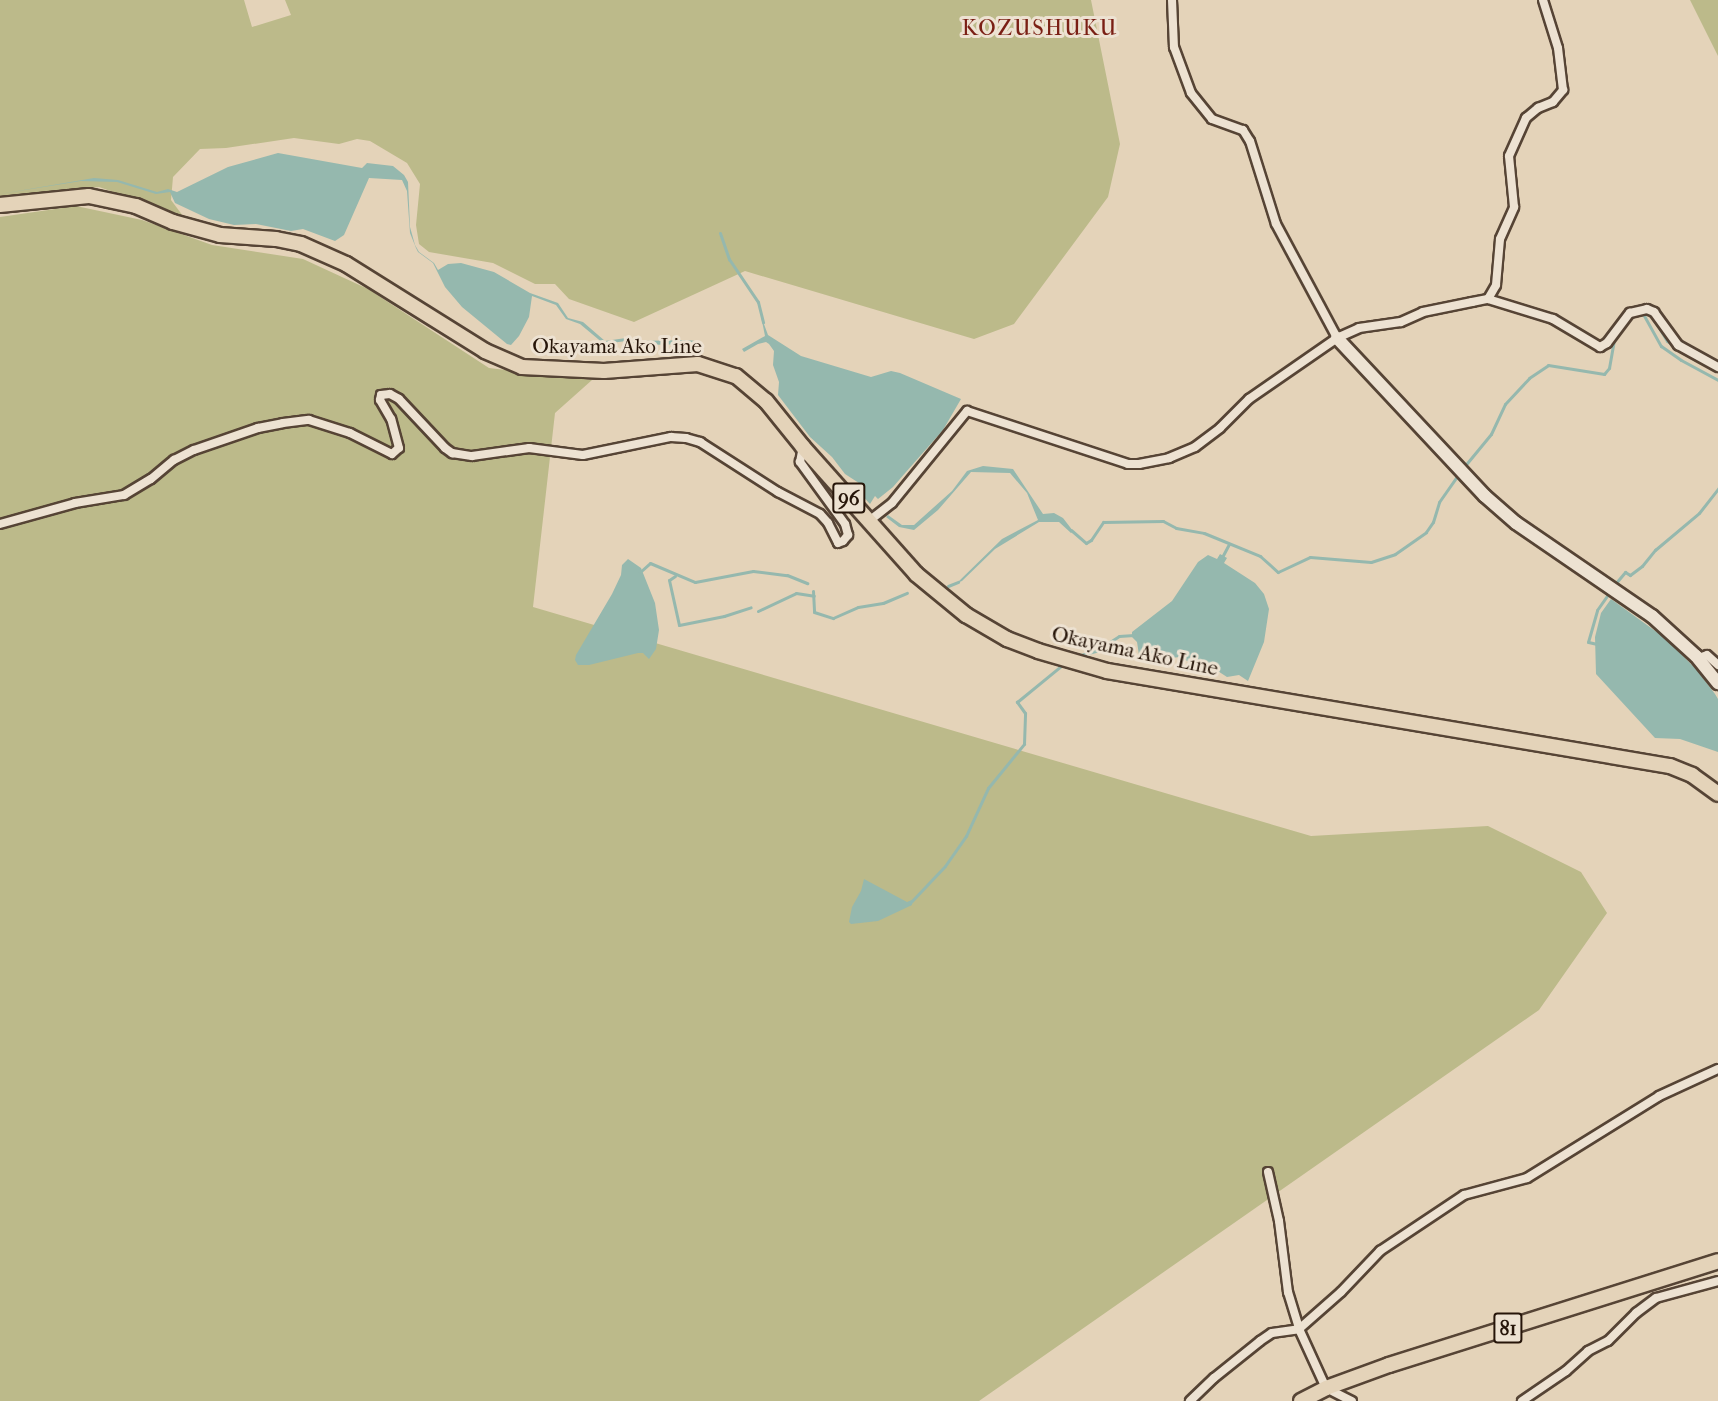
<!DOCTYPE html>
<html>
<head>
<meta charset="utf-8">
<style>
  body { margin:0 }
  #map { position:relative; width:1718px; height:1401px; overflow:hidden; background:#e4d3b9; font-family:"IM FELL French Canon",serif }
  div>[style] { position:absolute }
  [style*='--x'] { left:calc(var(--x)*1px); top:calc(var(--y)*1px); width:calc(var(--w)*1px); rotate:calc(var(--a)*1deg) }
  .green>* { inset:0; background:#bcba8a }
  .water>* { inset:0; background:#95b8ae }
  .stream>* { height:3px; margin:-1.5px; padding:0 1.5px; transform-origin:1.5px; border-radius:1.5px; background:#95b8ae }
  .roads { filter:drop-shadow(2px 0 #564435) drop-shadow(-2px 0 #564435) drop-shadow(0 2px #564435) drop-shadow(0 -2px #564435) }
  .street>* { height:8px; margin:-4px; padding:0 4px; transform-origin:4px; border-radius:4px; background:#ede2d2 }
  .secondary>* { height:12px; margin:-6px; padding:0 6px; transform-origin:6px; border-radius:6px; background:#ede2d2 }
  .primary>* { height:14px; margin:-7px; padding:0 7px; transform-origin:7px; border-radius:7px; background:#e4d3b9 }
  span { translate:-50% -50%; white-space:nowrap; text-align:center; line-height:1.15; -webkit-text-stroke:6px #ede2d2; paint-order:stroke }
  .shield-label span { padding:2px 4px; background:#ede2d2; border:2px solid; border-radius:4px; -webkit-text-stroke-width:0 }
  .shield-label { font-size:20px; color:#261509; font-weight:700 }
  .street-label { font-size:21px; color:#261509 }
  .neighbourhood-label { font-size:22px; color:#7a1f14; letter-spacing:1.5px }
</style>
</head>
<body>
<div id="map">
  <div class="green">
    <i style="clip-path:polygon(0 0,244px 0,252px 27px,291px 15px,285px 0,1091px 0,1120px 144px,1108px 197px,1014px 324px,974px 339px,745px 271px,634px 322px,569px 299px,555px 284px,535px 284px,493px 263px,429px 252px,419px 244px,416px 225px,420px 184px,407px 163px,370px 141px,357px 139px,339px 144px,294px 138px,226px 148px,200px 149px,173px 177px,171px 200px,183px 216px,99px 187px,0 196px)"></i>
    <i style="clip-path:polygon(1690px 0,1718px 0,1718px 56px)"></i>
    <i style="clip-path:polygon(76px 206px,142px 220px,212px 245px,303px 259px,368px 289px,489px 368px,592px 380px,555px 413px,533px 607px,1311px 836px,1488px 826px,1581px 872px,1607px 913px,1539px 1010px,979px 1401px,0 1401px,0 217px)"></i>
  </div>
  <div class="water">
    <i style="clip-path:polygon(278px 153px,362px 168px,367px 163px,393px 166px,404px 175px,408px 182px,410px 227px,415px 245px,419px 252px,434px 263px,438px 270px,448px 264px,461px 263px,494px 272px,530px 293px,558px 303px,568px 318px,583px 322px,605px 341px,626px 338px,639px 341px,685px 340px,697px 341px,697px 344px,642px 345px,626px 341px,604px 344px,580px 324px,566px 319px,556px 305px,532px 296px,529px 317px,519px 336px,511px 345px,507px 344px,462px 307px,445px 287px,433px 263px,418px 252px,416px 248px,410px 233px,407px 191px,402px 180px,369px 178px,344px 235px,335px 241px,303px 229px,291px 231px,256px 224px,234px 225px,209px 219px,175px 203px,170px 192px,156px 194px,117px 182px,81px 181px,0 194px,94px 178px,118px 180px,157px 192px,168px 189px,177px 192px,228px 167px)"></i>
    <i style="clip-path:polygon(761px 316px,768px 335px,801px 356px,871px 377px,891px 371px,900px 373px,961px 399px,943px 430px,906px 472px,893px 487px,878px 499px,875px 496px,870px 504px,857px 490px,862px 485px,845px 474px,832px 457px,810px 437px,778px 395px,779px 382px,773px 365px,774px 351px,769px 344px,766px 342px,758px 344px,744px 352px,742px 349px,765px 336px)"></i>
    <i style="clip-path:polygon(983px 466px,1013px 469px,1043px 514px,1054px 513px,1063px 518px,1073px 531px,1071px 533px,1059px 522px,1039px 522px,995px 549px,962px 581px,957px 583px,1002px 539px,1038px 520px,1027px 493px,1010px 473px,971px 472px,938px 510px,914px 530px,899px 527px,886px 517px,888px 515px,902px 525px,914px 525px,952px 491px,967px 471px)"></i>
    <i style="clip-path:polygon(1220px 554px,1227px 558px,1224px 563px,1255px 583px,1264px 594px,1269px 609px,1264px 642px,1248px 681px,1239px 675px,1227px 677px,1210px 666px,1189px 662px,1180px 657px,1162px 659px,1139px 655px,1137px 642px,1132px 637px,1132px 632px,1172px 601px,1198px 562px,1208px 555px,1217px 559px)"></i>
    <i style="clip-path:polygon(628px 559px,641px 568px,655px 603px,659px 630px,656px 649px,649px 659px,643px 653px,638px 653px,589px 665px,578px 665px,575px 660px,576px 655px,612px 594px,621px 575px,622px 565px)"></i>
    <i style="clip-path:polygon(1611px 599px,1665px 638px,1696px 669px,1715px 694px,1718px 699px,1718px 752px,1680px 739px,1655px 738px,1596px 674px,1595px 637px,1601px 613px)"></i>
    <i style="clip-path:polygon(864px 879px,907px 902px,912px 900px,912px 905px,878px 921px,851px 924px,849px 922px,852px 907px,861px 891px)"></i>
  </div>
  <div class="stream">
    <i style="--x:720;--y:233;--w:28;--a:71"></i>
    <i style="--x:729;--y:259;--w:52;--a:56"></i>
    <i style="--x:758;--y:302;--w:21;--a:76"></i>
    <i style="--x:1642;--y:312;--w:39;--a:61"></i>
    <i style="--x:1661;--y:346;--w:24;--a:35"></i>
    <i style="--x:1681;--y:360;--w:42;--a:28.4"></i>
    <i style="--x:1655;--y:321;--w:23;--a:59"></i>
    <i style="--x:1667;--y:341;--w:39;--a:32"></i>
    <i style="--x:1463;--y:468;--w:44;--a:-50.5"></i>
    <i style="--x:1491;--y:434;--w:33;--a:-65"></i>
    <i style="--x:1505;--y:404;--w:35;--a:-47"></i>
    <i style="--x:1529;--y:378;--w:23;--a:-34"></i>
    <i style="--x:1548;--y:365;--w:57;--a:9.1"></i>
    <i style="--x:1604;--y:374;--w:8;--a:-50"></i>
    <i style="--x:1609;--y:368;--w:28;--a:-80"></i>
    <i style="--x:1071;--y:530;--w:20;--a:41"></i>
    <i style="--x:1086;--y:543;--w:6;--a:-31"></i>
    <i style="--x:1091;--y:540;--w:22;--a:-56"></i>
    <i style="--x:1103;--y:522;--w:60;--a:-1"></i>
    <i style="--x:1163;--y:521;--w:15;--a:28"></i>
    <i style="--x:1176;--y:528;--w:28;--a:10"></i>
    <i style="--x:1204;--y:533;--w:61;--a:22.3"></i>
    <i style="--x:1260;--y:556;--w:24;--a:42"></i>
    <i style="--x:1278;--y:572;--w:35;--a:-25"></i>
    <i style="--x:1310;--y:557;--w:61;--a:4.7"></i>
    <i style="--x:1371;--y:562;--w:25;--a:-18"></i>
    <i style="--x:1395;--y:554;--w:38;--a:-35"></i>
    <i style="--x:1426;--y:532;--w:12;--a:-55"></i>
    <i style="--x:1433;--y:522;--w:21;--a:-73"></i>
    <i style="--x:1439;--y:502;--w:35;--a:-55"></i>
    <i style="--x:1221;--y:559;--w:17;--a:-62"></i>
    <i style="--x:640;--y:572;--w:13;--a:-42"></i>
    <i style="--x:650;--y:563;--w:49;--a:22.9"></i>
    <i style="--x:695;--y:582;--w:59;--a:-10.7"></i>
    <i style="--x:753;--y:571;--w:34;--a:7"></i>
    <i style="--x:787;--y:575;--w:22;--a:22"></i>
    <i style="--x:675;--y:576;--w:7;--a:146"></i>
    <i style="--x:669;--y:580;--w:46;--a:77.5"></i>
    <i style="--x:679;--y:625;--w:46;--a:-11.3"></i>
    <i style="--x:724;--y:616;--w:28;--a:-18"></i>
    <i style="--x:1615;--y:584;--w:16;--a:-50"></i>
    <i style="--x:1625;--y:572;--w:6;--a:31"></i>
    <i style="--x:1630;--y:575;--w:15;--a:-37"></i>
    <i style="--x:1642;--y:566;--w:21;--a:-51"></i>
    <i style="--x:1655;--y:550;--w:57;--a:-40.1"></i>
    <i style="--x:1699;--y:513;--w:31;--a:-52"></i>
    <i style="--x:948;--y:586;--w:11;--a:-22"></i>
    <i style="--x:813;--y:591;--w:21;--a:87"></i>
    <i style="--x:814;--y:612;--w:20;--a:18"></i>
    <i style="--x:833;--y:618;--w:27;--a:-24"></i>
    <i style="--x:858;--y:607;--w:25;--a:-9"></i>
    <i style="--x:883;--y:603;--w:26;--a:-23"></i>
    <i style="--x:758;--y:611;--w:42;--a:-25.3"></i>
    <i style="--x:796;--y:593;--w:18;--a:9"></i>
    <i style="--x:1597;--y:644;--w:9;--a:-167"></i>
    <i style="--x:1588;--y:642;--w:33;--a:-74"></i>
    <i style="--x:1597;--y:610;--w:21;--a:-55"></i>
    <i style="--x:1077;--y:656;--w:20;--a:-15"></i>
    <i style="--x:1096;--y:651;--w:27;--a:-33"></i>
    <i style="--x:1119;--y:636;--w:15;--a:-4"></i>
    <i style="--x:909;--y:904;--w:52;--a:-46.5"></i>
    <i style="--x:945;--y:866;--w:37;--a:-55"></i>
    <i style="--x:966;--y:836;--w:53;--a:-65.4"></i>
    <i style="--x:988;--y:788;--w:57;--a:-50.7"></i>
    <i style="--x:1024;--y:744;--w:31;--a:-88"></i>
    <i style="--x:1025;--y:713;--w:14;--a:-126"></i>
    <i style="--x:1017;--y:702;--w:57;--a:-39.3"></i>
  </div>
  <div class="roads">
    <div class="street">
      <i style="--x:1172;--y:0;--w:47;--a:87.6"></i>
      <i style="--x:1174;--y:47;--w:49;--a:69.7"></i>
      <i style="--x:1191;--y:93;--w:33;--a:51"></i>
      <i style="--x:1212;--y:119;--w:33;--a:20"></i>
      <i style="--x:1243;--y:130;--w:13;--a:58"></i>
      <i style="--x:1250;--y:141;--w:87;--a:72.6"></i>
      <i style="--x:1276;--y:224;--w:129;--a:61.8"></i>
      <i style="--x:1488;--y:299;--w:16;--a:-60"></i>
      <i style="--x:1496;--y:285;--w:46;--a:-85"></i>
      <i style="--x:1500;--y:239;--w:35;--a:-66"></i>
      <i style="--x:1514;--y:207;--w:51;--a:-95.6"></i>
      <i style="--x:1509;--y:156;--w:42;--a:-65.9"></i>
      <i style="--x:1526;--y:118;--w:16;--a:-40"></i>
      <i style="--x:1538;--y:108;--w:16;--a:-22"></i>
      <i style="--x:1553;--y:102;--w:16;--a:-50"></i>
      <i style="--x:1563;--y:90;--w:42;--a:-96.8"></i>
      <i style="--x:1558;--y:48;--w:50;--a:-107.4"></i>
      <i style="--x:869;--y:521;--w:29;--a:-38"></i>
      <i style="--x:892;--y:503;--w:119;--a:-50.8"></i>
      <i style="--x:967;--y:411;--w:169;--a:18.2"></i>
      <i style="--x:1128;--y:464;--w:11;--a:0"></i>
      <i style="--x:1139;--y:464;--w:31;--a:-11"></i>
      <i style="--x:1169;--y:458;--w:28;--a:-23"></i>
      <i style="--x:1195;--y:447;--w:31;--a:-37"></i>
      <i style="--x:1220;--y:428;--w:41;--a:-45"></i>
      <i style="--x:1249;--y:399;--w:107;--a:-34.7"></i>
      <i style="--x:1337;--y:338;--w:24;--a:-24"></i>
      <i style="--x:1359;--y:328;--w:42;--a:-8.1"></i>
      <i style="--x:1401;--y:322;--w:24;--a:-24"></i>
      <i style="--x:1423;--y:312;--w:50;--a:-11.5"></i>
      <i style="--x:1472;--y:302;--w:16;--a:-11"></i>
      <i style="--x:1488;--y:299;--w:68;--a:17.1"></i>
      <i style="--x:1553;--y:319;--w:55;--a:30.8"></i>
      <i style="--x:1600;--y:347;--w:8;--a:-30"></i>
      <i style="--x:1607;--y:343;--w:38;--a:-53"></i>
      <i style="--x:1630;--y:313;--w:17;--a:-13"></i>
      <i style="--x:1647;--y:309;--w:8;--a:23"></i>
      <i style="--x:1654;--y:312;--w:41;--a:54"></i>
      <i style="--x:1678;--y:345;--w:46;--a:28.8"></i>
      <i style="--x:0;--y:524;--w:78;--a:-15.6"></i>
      <i style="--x:75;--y:503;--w:50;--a:-9.3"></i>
      <i style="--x:124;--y:495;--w:31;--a:-31"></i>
      <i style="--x:151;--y:479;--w:30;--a:-40"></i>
      <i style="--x:174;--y:460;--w:22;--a:-27"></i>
      <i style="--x:194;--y:450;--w:68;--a:-19"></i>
      <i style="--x:258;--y:428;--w:25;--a:-11"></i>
      <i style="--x:283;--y:423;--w:26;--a:-7"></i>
      <i style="--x:309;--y:420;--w:43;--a:17.6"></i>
      <i style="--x:350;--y:433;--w:47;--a:26.6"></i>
      <i style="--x:392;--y:454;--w:9;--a:-41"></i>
      <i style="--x:399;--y:448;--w:30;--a:-105"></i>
      <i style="--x:391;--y:419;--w:22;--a:-120"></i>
      <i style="--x:380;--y:400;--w:5;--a:-79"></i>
      <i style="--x:381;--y:395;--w:9;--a:-6"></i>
      <i style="--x:390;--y:394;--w:10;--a:29"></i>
      <i style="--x:399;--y:399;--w:67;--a:46.8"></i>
      <i style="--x:445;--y:448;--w:9;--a:36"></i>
      <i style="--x:452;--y:453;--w:20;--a:9"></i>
      <i style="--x:472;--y:456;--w:58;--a:-8"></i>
      <i style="--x:529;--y:448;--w:54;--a:7.4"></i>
      <i style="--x:583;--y:455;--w:90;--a:-11.6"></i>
      <i style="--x:671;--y:437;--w:15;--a:4"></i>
      <i style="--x:686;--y:438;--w:15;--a:16"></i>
      <i style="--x:700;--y:442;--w:93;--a:32.7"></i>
      <i style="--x:778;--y:492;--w:47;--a:27.6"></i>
      <i style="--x:820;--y:514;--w:12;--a:48"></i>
      <i style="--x:828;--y:523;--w:22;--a:63"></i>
      <i style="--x:838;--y:543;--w:5;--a:-22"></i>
      <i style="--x:843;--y:541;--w:8;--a:-50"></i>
      <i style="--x:848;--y:535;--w:11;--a:-105"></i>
      <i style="--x:845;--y:524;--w:77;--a:-126"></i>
      <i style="--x:800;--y:462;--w:15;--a:-79"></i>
      <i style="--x:1698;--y:658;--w:9;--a:-18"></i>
      <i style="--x:1707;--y:655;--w:15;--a:42"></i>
      <i style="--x:1268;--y:1172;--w:50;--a:77.3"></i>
      <i style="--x:1279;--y:1221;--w:72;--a:82.8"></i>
      <i style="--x:1288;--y:1292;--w:39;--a:73"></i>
      <i style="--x:1299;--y:1329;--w:65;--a:65.4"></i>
      <i style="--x:1326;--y:1388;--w:29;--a:27"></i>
      <i style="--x:1190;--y:1401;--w:33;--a:-44"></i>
      <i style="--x:1214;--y:1378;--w:59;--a:-38.8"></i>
      <i style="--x:1260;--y:1341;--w:14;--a:-34"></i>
      <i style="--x:1272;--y:1333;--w:27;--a:-8"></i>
      <i style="--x:1299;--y:1329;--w:56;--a:-41.4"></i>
      <i style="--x:1341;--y:1292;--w:57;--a:-46.4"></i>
      <i style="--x:1380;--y:1251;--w:101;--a:-33.7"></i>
      <i style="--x:1464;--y:1195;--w:65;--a:-15.1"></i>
      <i style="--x:1527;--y:1178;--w:155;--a:-31.8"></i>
      <i style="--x:1659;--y:1096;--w:65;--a:-24.6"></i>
      <i style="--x:1522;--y:1401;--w:53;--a:-34.3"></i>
      <i style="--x:1566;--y:1371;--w:30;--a:-42"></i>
      <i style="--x:1588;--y:1351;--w:22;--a:-27"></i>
      <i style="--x:1608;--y:1341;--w:40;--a:-45"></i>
      <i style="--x:1636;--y:1313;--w:25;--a:-37"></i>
      <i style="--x:1656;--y:1298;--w:64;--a:-15.3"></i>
    </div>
    <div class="secondary">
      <i style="--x:1337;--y:338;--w:216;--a:46.9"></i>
      <i style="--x:1485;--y:496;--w:41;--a:41.1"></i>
      <i style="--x:1516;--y:523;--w:165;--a:34.4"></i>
      <i style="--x:1652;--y:616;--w:59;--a:42.3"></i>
      <i style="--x:1696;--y:656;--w:35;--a:51"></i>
    </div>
    <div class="primary">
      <i style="--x:0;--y:205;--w:89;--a:-5.8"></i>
      <i style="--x:89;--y:196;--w:48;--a:12"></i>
      <i style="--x:136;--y:206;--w:40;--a:23.4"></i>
      <i style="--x:173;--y:222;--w:49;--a:15.5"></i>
      <i style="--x:220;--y:235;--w:56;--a:4.1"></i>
      <i style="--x:276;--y:239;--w:25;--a:11"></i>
      <i style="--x:301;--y:244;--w:49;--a:24"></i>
      <i style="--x:346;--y:264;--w:164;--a:32"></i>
      <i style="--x:485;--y:351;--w:40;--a:23.4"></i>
      <i style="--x:522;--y:367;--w:82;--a:2.8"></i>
      <i style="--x:604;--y:371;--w:94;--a:-4.3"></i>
      <i style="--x:698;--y:364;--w:40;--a:18"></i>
      <i style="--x:736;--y:376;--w:39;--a:40"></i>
      <i style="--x:766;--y:401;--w:59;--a:51.2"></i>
      <i style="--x:803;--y:447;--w:170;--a:48.3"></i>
      <i style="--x:916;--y:574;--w:65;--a:39.4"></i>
      <i style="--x:966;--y:615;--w:48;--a:30.3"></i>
      <i style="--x:1007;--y:639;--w:33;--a:21"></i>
      <i style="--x:1038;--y:651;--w:72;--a:16.2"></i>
      <i style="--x:1107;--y:671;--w:571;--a:9.58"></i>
      <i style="--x:1670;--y:766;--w:24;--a:22"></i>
      <i style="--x:1692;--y:775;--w:32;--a:36"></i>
      <i style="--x:1301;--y:1401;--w:28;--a:-27"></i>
      <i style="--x:1326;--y:1388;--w:67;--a:-20.1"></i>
      <i style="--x:1389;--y:1365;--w:345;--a:-17.5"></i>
    </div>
  </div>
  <div class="shield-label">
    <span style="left:849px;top:498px">96</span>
    <span style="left:1508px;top:1328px">81</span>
  </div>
  <div class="street-label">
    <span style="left:617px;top:346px">Okayama Ako Line</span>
    <span style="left:1135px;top:651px;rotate:12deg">Okayama Ako Line</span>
  </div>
  <div class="neighbourhood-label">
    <span style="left:1040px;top:29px">KOZUSHUKU</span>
  </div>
</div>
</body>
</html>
